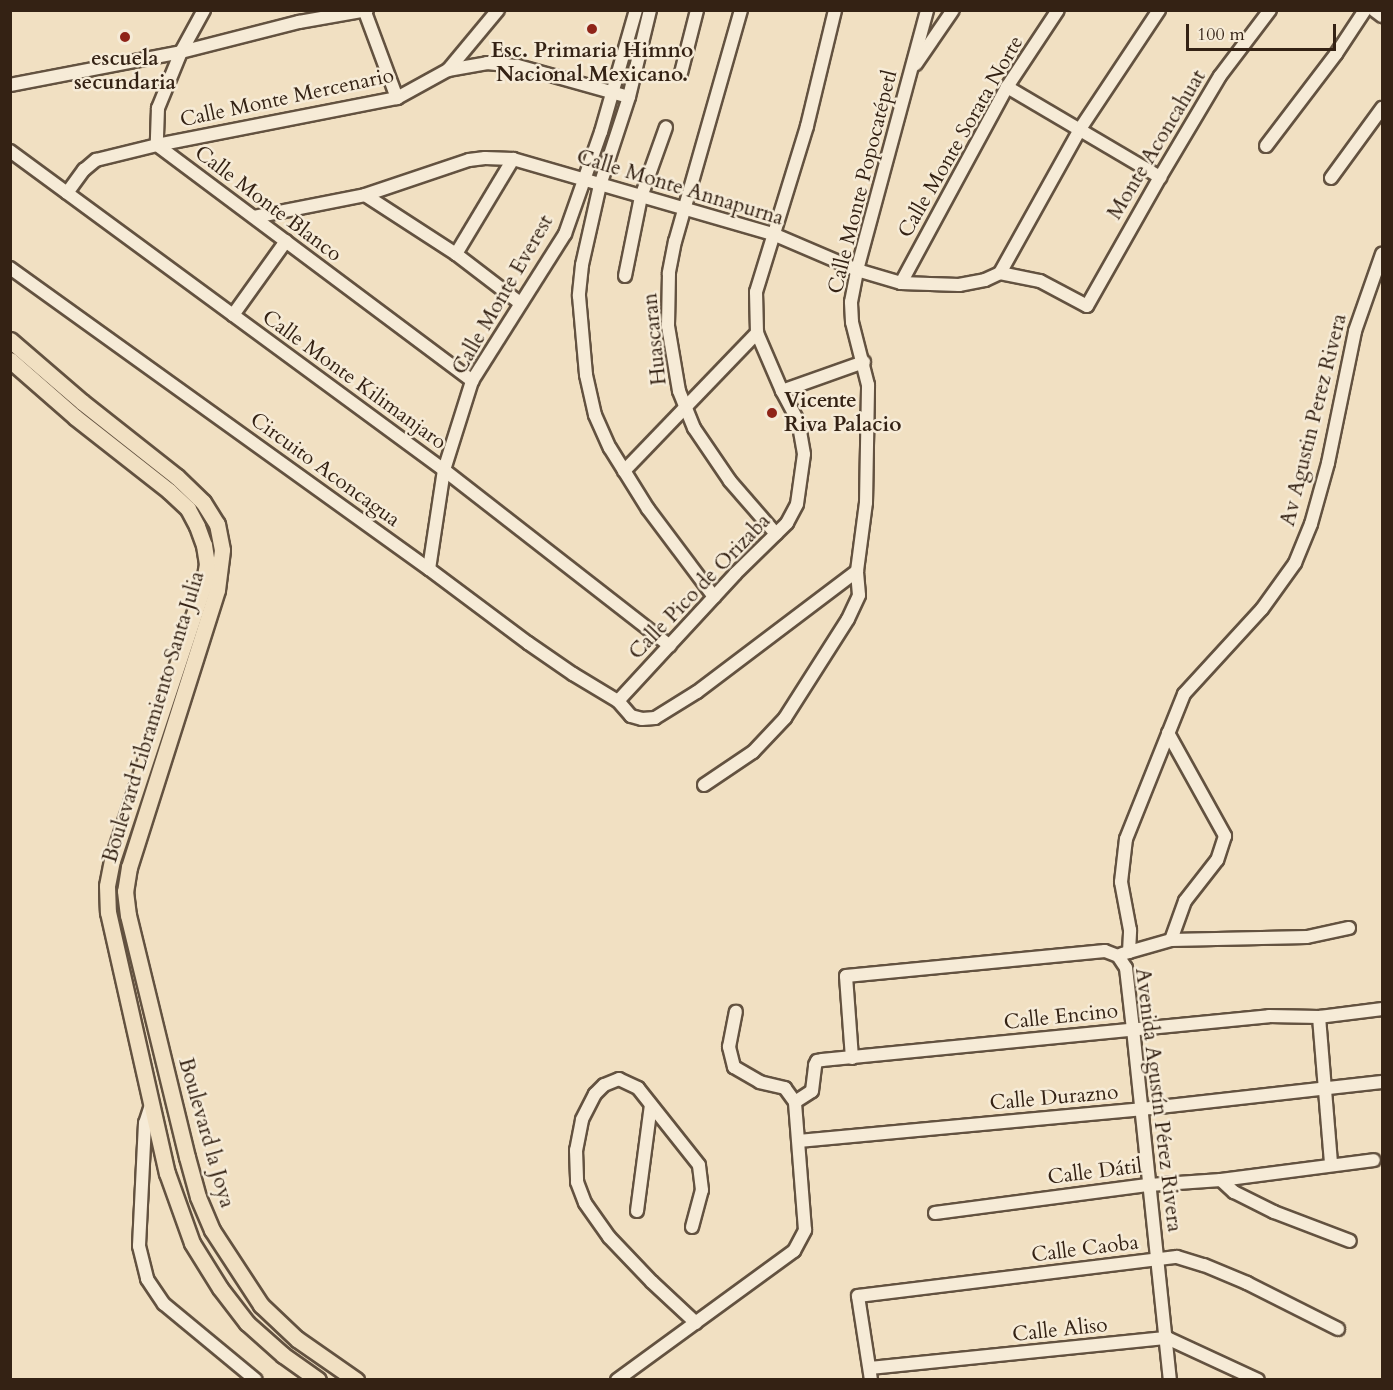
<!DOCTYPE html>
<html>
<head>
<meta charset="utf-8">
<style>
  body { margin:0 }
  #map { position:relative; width:1393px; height:1390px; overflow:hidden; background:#f1e0c2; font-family:Cardo,serif }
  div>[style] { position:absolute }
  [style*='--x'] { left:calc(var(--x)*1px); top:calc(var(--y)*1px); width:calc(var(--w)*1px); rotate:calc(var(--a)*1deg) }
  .roads { filter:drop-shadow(2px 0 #635240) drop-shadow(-2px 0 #635240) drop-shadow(0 2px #635240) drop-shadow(0 -2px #635240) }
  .minor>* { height:12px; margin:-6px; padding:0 6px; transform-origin:6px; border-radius:6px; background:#f6ebd7 }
  .major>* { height:15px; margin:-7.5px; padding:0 7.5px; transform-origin:7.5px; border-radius:7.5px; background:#f1e0c2 }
  .dots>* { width:16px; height:16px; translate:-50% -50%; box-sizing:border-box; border:3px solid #f6ebd7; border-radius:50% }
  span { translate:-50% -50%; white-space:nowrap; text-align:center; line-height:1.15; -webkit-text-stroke:5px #f6ebd7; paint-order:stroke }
  .poi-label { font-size:21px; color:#342214; font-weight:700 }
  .left { translate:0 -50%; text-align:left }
  .street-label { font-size:21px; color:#342214 }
  .frame { position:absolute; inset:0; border:12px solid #342214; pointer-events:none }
  .scale { position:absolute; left:1186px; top:24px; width:150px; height:27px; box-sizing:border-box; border:3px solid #342214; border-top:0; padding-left:8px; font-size:18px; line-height:21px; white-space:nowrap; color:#342214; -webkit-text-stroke:4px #f6ebd7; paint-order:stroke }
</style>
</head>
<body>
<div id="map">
  <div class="roads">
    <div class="minor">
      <i style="--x:204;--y:10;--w:48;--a:118.7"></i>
      <i style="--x:181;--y:52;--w:61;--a:112.3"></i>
      <i style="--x:158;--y:108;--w:37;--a:92"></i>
      <i style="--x:157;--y:145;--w:394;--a:36.8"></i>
      <i style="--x:650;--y:10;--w:89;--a:103.6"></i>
      <i style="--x:629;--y:97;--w:93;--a:108.2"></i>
      <i style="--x:600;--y:185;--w:82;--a:102.7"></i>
      <i style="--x:582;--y:265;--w:31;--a:96"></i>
      <i style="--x:579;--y:296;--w:79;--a:84.9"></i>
      <i style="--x:586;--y:375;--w:41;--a:77.3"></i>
      <i style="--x:595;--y:415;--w:36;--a:66"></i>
      <i style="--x:610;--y:448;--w:72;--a:58.1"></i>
      <i style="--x:648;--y:509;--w:110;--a:53.1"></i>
      <i style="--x:741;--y:10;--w:240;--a:105.9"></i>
      <i style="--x:675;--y:241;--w:33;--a:101"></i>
      <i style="--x:669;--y:273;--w:53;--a:91.1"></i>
      <i style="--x:668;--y:326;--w:66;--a:80.4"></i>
      <i style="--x:679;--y:391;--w:40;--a:68"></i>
      <i style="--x:694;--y:428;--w:64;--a:55.8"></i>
      <i style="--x:730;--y:481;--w:70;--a:49"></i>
      <i style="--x:1374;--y:10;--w:10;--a:37"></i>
      <i style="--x:365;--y:12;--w:92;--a:69.6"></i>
      <i style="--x:916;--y:64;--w:65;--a:-55.6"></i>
      <i style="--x:448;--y:70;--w:40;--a:-10"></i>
      <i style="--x:487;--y:63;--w:31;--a:6"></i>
      <i style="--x:518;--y:66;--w:115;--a:15.6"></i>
      <i style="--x:681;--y:73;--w:65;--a:-75.7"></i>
      <i style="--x:10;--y:85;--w:174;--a:-10.9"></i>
      <i style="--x:181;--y:52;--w:122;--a:-14.3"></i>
      <i style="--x:299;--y:22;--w:69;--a:-10"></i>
      <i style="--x:1007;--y:87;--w:178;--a:30.5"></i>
      <i style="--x:1266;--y:146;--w:116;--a:-52.7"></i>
      <i style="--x:1336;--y:54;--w:53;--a:-56.6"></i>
      <i style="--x:10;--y:151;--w:539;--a:36.32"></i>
      <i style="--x:444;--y:470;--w:286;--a:37.9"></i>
      <i style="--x:1331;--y:178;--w:87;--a:-53.9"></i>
      <i style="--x:67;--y:193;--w:29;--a:-54"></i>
      <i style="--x:84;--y:170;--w:16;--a:-40"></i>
      <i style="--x:96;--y:160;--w:63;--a:-13.8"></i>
      <i style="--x:157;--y:145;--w:245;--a:-11.1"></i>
      <i style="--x:397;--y:98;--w:58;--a:-28.8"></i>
      <i style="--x:448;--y:70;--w:78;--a:-50.2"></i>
      <i style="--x:365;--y:195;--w:108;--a:33"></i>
      <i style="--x:456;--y:254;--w:81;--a:37.4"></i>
      <i style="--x:254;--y:217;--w:113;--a:-11.2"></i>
      <i style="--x:365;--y:195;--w:110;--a:-18.6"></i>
      <i style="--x:469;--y:160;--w:16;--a:-7"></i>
      <i style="--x:485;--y:158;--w:28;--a:2"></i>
      <i style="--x:513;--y:159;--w:271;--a:16.1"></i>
      <i style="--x:773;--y:234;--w:91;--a:23.2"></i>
      <i style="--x:857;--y:270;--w:46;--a:16.5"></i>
      <i style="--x:901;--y:283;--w:58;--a:2"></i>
      <i style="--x:959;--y:285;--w:26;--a:-11"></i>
      <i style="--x:985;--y:280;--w:17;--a:-25"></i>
      <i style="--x:1000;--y:273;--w:41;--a:11.3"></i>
      <i style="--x:1040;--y:281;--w:53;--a:28"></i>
      <i style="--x:1087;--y:306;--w:148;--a:-60.5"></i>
      <i style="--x:1160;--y:177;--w:117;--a:-59.3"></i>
      <i style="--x:1220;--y:76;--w:83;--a:-52.9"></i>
      <i style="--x:456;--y:254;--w:111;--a:-59"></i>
      <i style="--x:10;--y:268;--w:516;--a:35.69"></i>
      <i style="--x:429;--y:569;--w:124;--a:36.8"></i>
      <i style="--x:528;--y:643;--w:55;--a:34.6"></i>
      <i style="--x:573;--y:674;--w:52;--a:31"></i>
      <i style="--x:618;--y:701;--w:20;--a:49"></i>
      <i style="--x:631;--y:716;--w:11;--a:15"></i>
      <i style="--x:642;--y:719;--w:13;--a:-4"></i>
      <i style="--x:655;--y:718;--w:49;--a:-31.8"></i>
      <i style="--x:697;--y:692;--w:201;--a:-37.1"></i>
      <i style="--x:1000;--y:273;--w:165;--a:-60.9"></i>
      <i style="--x:1080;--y:129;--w:143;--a:-56.4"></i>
      <i style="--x:625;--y:276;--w:81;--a:-78.6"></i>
      <i style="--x:641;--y:197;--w:74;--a:-70.3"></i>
      <i style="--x:901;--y:283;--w:223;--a:-61.6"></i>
      <i style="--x:1007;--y:87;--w:92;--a:-56.5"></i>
      <i style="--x:233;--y:315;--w:91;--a:-54.4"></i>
      <i style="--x:782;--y:391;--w:87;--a:-19.5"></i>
      <i style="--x:624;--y:471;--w:192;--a:-46.1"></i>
      <i style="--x:429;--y:569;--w:100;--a:-81.4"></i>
      <i style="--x:444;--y:470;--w:93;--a:-72.5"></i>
      <i style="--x:472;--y:381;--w:174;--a:-57.7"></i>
      <i style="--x:565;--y:234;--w:108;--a:-70.6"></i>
      <i style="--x:601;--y:132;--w:127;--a:-74"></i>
      <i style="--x:618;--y:701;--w:173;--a:-47.3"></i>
      <i style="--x:735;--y:574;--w:73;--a:-44.4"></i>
      <i style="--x:787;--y:523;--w:21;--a:-62"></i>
      <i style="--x:797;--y:504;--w:50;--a:-82"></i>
      <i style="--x:804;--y:454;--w:34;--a:-100"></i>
      <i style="--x:798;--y:421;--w:34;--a:-118"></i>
      <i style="--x:782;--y:391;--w:63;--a:-113.3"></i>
      <i style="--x:757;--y:333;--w:41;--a:-91.4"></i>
      <i style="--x:756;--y:292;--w:174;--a:-72.9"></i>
      <i style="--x:807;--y:126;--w:119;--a:-76.4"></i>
      <i style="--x:1168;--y:733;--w:118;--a:61"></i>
      <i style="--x:1225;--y:836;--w:25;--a:108"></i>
      <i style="--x:1217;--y:860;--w:52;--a:128"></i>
      <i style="--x:1185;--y:901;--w:41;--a:109.7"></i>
      <i style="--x:704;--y:785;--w:59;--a:-34"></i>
      <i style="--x:753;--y:752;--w:47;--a:-46.7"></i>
      <i style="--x:785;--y:718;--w:117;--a:-57.5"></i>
      <i style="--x:848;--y:619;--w:26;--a:-65"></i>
      <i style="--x:859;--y:595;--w:24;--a:-95"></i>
      <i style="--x:857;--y:571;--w:69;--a:-82.5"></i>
      <i style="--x:866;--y:503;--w:118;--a:-89"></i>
      <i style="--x:868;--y:385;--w:65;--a:-104.3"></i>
      <i style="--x:852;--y:322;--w:20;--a:-93"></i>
      <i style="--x:851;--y:302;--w:33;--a:-79"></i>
      <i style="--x:857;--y:270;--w:269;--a:-74.9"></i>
      <i style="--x:1129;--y:952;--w:22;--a:-87"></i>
      <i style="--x:1130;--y:930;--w:49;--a:-100.6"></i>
      <i style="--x:1121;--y:882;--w:43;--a:-83.4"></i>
      <i style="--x:1126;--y:839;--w:156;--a:-68.2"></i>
      <i style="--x:1184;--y:694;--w:115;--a:-47.5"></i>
      <i style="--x:1262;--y:609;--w:57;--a:-54.3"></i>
      <i style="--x:1295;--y:563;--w:42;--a:-67.7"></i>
      <i style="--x:1311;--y:524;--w:63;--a:-74.4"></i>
      <i style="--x:1328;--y:463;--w:135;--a:-78.4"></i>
      <i style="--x:1355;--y:331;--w:82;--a:-70.7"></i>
      <i style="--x:1122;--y:954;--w:51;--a:-15.9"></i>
      <i style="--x:1171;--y:940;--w:136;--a:-1.3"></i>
      <i style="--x:1307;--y:937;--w:43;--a:-12.1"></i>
      <i style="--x:1319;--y:1017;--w:147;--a:85.3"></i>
      <i style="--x:852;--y:1058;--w:82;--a:-94.2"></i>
      <i style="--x:846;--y:976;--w:260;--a:-5.5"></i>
      <i style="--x:1105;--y:951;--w:14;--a:21"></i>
      <i style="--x:1118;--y:956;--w:14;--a:56"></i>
      <i style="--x:1126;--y:968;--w:61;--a:83.5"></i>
      <i style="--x:1133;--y:1029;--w:353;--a:84"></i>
      <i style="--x:795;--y:1102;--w:20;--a:-33"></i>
      <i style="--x:812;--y:1091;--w:26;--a:-83"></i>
      <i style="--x:815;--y:1065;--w:4;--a:-63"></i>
      <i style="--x:817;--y:1061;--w:5;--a:-11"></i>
      <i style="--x:822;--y:1060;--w:449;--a:-5.6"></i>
      <i style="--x:1269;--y:1016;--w:50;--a:1.1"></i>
      <i style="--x:1319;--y:1017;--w:64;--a:-7.2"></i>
      <i style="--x:151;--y:1105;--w:19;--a:108"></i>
      <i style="--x:145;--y:1123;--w:123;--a:92.8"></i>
      <i style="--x:139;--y:1246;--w:34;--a:76"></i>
      <i style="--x:147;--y:1279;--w:30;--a:56"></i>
      <i style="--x:164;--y:1304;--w:119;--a:39.6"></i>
      <i style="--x:799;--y:1141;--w:343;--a:-5.3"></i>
      <i style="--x:1141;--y:1109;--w:243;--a:-6.4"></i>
      <i style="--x:1221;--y:1180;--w:18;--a:43"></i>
      <i style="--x:1234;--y:1192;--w:45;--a:26.6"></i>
      <i style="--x:1274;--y:1212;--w:81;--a:20.9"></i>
      <i style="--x:637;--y:1211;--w:107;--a:-82.5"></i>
      <i style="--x:935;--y:1213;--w:216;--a:-7.5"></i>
      <i style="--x:1149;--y:1185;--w:72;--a:-4"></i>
      <i style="--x:1221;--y:1180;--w:154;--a:-7.4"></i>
      <i style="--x:692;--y:1227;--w:38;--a:-75"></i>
      <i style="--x:702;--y:1190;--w:25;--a:-97"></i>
      <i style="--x:699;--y:1165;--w:98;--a:-128.4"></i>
      <i style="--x:638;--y:1088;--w:21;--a:-155"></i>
      <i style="--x:619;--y:1079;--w:16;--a:158"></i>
      <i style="--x:604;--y:1085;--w:13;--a:135"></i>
      <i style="--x:595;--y:1094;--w:29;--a:117"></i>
      <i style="--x:582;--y:1120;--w:31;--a:101"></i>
      <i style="--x:576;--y:1150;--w:32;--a:88"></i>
      <i style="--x:577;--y:1182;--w:22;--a:69"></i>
      <i style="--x:585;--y:1203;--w:42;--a:54.8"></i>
      <i style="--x:609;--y:1237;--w:62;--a:46.3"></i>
      <i style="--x:652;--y:1282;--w:60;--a:43"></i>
      <i style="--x:870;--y:1368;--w:299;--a:-5.8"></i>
      <i style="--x:1167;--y:1338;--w:100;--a:24.8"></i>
      <i style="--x:617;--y:1380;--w:219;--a:-36.1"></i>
      <i style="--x:794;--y:1251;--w:24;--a:-62"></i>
      <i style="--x:805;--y:1230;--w:128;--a:-94.5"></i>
      <i style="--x:795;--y:1102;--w:17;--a:-126"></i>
      <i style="--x:785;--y:1088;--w:26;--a:-167"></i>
      <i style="--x:760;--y:1082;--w:30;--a:-150"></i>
      <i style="--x:734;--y:1067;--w:21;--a:-104"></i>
      <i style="--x:729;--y:1047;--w:36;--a:-79"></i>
      <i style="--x:871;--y:1380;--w:85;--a:-98.8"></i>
      <i style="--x:858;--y:1296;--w:321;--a:-7"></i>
      <i style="--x:1177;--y:1257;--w:28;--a:17"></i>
      <i style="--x:1204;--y:1265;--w:47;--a:22.7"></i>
      <i style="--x:1247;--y:1283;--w:102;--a:26.8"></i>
    </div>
    <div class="major">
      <i style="--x:10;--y:340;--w:95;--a:40.7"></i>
      <i style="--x:82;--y:402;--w:121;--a:38.3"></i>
      <i style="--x:177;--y:477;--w:36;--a:44"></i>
      <i style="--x:203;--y:502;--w:26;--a:58"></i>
      <i style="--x:217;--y:524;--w:26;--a:79"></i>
      <i style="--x:222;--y:550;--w:40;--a:97.1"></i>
      <i style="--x:217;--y:590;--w:291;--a:107.6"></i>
      <i style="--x:129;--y:867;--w:24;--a:99"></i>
      <i style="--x:125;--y:891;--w:24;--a:83"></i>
      <i style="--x:128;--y:915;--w:249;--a:76.3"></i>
      <i style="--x:187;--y:1157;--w:41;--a:74.6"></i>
      <i style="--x:198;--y:1197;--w:36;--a:67"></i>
      <i style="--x:212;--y:1230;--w:90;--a:56.8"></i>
      <i style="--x:261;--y:1305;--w:50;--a:43.4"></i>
      <i style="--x:297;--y:1339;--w:72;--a:34.8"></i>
      <i style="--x:10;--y:360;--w:86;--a:41.2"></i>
      <i style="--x:75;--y:417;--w:120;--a:38.2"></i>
      <i style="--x:169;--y:491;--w:26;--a:43"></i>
      <i style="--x:188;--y:509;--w:19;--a:62"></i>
      <i style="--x:197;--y:526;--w:20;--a:70"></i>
      <i style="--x:204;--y:545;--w:19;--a:81"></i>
      <i style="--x:207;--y:564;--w:23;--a:100"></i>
      <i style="--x:203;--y:587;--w:288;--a:108.4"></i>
      <i style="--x:112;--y:860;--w:26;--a:101"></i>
      <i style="--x:107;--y:886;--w:26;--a:88"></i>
      <i style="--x:108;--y:912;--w:268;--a:77.3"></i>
      <i style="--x:167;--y:1173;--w:74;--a:70.3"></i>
      <i style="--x:192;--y:1243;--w:53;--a:58.1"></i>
      <i style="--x:220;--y:1288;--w:44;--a:52.4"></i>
      <i style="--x:247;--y:1323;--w:48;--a:41.6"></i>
      <i style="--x:283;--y:1355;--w:43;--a:35.5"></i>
    </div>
  </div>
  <div class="dots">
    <i style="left:592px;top:29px;background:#8f2418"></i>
    <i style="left:125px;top:37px;background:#8f2418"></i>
    <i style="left:772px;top:413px;background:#8f2418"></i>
  </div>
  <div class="poi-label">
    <span style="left:592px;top:63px">Esc. Primaria Himno<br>Nacional Mexicano.</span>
    <span style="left:125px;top:71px">escuela<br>secundaria</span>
    <span class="left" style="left:784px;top:413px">Vicente<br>Riva Palacio</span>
  </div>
  <div class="street-label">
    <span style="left:287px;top:98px;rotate:-12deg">Calle Monte Mercenario</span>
    <span style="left:961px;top:137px;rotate:-60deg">Calle Monte Sorata Norte</span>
    <span style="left:1157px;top:145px;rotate:-59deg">Monte Aconcahuat</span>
    <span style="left:863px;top:182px;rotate:-76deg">Calle Monte Popocatépetl</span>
    <span style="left:680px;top:188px;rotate:17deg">Calle Monte Annapurna</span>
    <span style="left:268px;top:204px;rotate:37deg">Calle Monte Blanco</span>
    <span style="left:503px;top:295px;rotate:-60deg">Calle Monte Everest</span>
    <span style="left:655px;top:339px;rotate:-96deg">Huascaran</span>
    <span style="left:354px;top:380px;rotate:36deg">Calle Monte Kilimanjaro</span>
    <span style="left:1314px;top:420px;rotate:-76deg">Av Agustin Perez Rivera</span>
    <span style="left:325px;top:470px;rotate:36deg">Circuito Aconcagua</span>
    <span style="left:700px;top:587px;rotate:-46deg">Calle Pico de Orizaba</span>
    <span style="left:154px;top:717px;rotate:-73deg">Boulevard Libramiento Santa Julia</span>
    <span style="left:1061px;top:1017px;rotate:-6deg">Calle Encino</span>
    <span style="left:1054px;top:1098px;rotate:-5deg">Calle Durazno</span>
    <span style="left:1158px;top:1100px;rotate:83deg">Avenida Agustín Pérez Rivera</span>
    <span style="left:206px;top:1133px;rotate:74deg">Boulevard la Joya</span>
    <span style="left:1095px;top:1172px;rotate:-7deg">Calle Dátil</span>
    <span style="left:1085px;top:1249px;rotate:-7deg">Calle Caoba</span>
    <span style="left:1060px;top:1330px;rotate:-6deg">Calle Aliso</span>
  </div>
  <div class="frame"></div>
  <div class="scale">100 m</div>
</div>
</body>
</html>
